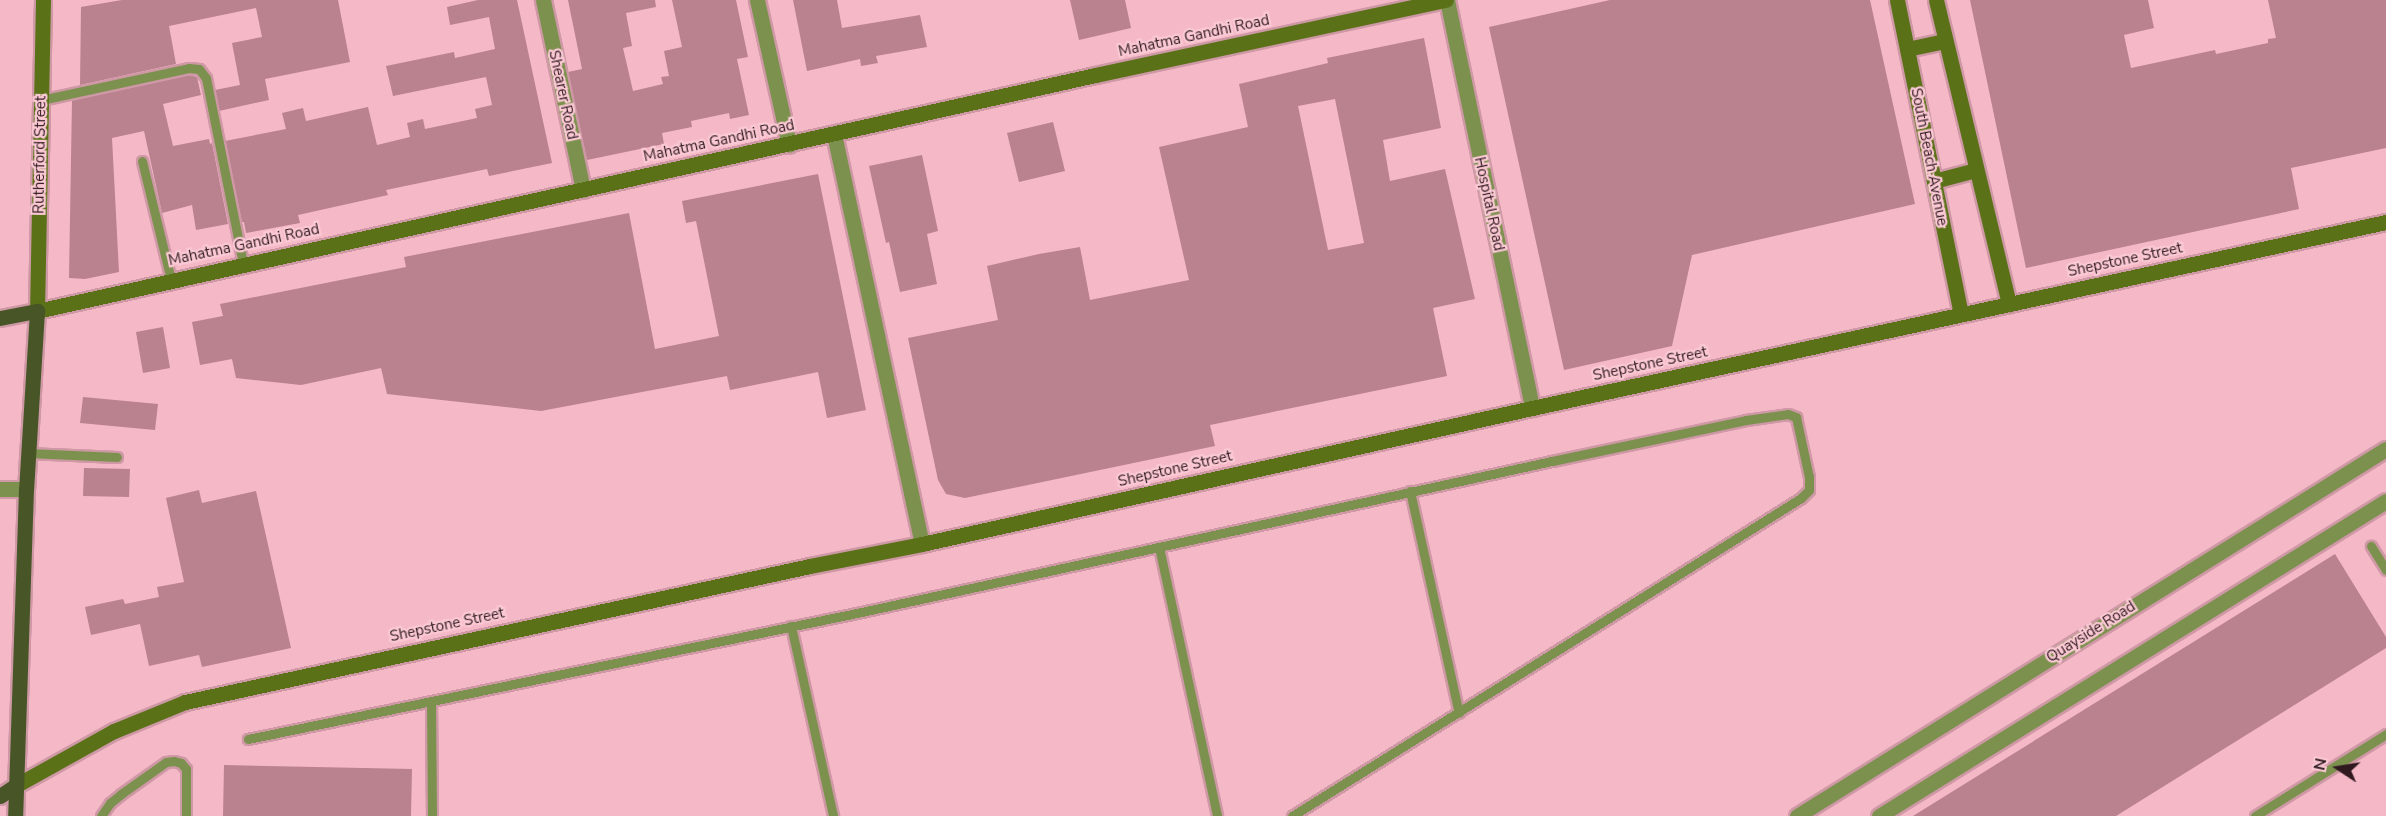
<!DOCTYPE html>
<html>
<head>
<meta charset="utf-8">
<style>
  body { margin:0 }
  #map { position:relative; width:2386px; height:816px; overflow:hidden; background:#f5b8c6; font-family:"Nunito Sans",sans-serif }
  div>[style] { position:absolute }
  [style*='--x'] { left:calc(var(--x)*1px); top:calc(var(--y)*1px); width:calc(var(--w)*1px); rotate:calc(var(--a)*1deg) }
  .building>* { inset:0; background:#ba818f }
  .roads { filter:drop-shadow(2px 0 #ce98a5) drop-shadow(-2px 0 #ce98a5) drop-shadow(0 2px #ce98a5) drop-shadow(0 -2px #ce98a5) }
  .lane>* { height:9px; margin:-4.5px; padding:0 4.5px; transform-origin:4.5px; border-radius:4.5px; background:#7c914e }
  .street>* { height:15px; margin:-7.5px; padding:0 7.5px; transform-origin:7.5px; border-radius:7.5px; background:#7c914e }
  .secondary>* { height:15px; margin:-7.5px; padding:0 7.5px; transform-origin:7.5px; border-radius:7.5px; background:#5a7117 }
  .primary>* { height:15px; margin:-7.5px; padding:0 7.5px; transform-origin:7.5px; border-radius:7.5px; background:#485627 }
  span { translate:-50% -50%; white-space:nowrap; text-align:center; line-height:1.15; -webkit-text-stroke:4.5px #fbc9d4; paint-order:stroke }
  .street-label { font-size:15px; color:#301a20 }
  .north { position:absolute; left:2308px; top:738px; width:60px; height:60px; -webkit-text-stroke:4px #fbc9d4; paint-order:stroke; rotate:282deg; font-size:16px; font-weight:700; line-height:24px; text-align:center; color:#301a20 }
  .north::after { content:''; display:block; margin:auto; width:21px; height:27px; background:#301a20; clip-path:polygon(50% 0,100% 100%,50% 72%,0 100%) }
</style>
</head>
<body>
<div id="map">
  <div class="building">
    <i style="clip-path:polygon(122px 0,338px 0,350px 62px,265px 79px,269px 100px,219px 111px,215px 90px,240px 85px,232px 43px,262px 37px,256px 8px,169px 26px,176px 64px,80px 85px,81px 7px)"></i>
    <i style="clip-path:polygon(478px 0,517px 0,552px 163px,489px 176px,487px 169px,386px 190px,388px 195px,298px 215px,300px 223px,246px 233px,244px 222px,242px 222px,225px 141px,286px 129px,282px 113px,303px 108px,306px 121px,368px 107px,377px 145px,410px 137px,407px 123px,423px 119px,425px 129px,477px 118px,475px 109px,492px 105px,486px 77px,393px 96px,386px 66px,454px 52px,455px 58px,495px 49px,489px 17px,450px 25px,447px 7px)"></i>
    <i style="clip-path:polygon(568px 0,655px 0,656px 7px,626px 13px,632px 46px,623px 48px,633px 91px,663px 84px,661px 77px,669px 76px,664px 51px,682px 47px,672px 0,736px 0,748px 57px,737px 59px,749px 115px,730px 119px,729px 113px,691px 121px,692px 127px,662px 133px,664px 144px,587px 160px,568px 72px,582px 69px)"></i>
    <i style="clip-path:polygon(793px 0,837px 0,842px 28px,920px 15px,927px 47px,876px 56px,878px 63px,861px 66px,860px 59px,807px 71px)"></i>
    <i style="clip-path:polygon(1070px 0,1125px 0,1131px 28px,1079px 40px)"></i>
    <i style="clip-path:polygon(1610px 0,1870px 0,1915px 204px,1692px 255px,1672px 346px,1564px 370px,1489px 27px)"></i>
    <i style="clip-path:polygon(1970px 0,2148px 0,2154px 28px,2124px 35px,2131px 68px,2215px 50px,2216px 54px,2268px 43px,2268px 39px,2276px 38px,2268px 0,2386px 0,2386px 148px,2291px 168px,2299px 209px,2026px 268px)"></i>
    <i style="clip-path:polygon(evenodd,1424px 38px,1441px 128px,1383px 140px,1390px 181px,1445px 169px,1475px 299px,1433px 308px,1447px 376px,1210px 425px,1215px 446px,965px 498px,946px 494px,938px 480px,908px 338px,998px 320px,987px 266px,1039px 254px,1080px 247px,1090px 300px,1189px 280px,1159px 147px,1248px 127px,1239px 84px,1328px 63px,1327px 58px,1424px 38px,1335px 99px,1364px 243px,1328px 250px,1298px 106px,1335px 99px)"></i>
    <i style="clip-path:polygon(189px 75px,197px 77px,201px 95px,163px 104px,173px 146px,209px 139px,210px 144px,212px 143px,228px 224px,196px 230px,192px 205px,162px 213px,144px 131px,112px 138px,119px 272px,85px 279px,69px 278px,72px 100px)"></i>
    <i style="clip-path:polygon(1053px 122px,1065px 171px,1019px 182px,1007px 133px)"></i>
    <i style="clip-path:polygon(922px 155px,938px 231px,927px 234px,937px 284px,900px 292px,889px 242px,886px 243px,869px 166px)"></i>
    <i style="clip-path:polygon(818px 174px,866px 410px,827px 418px,818px 372px,730px 390px,727px 376px,541px 411px,387px 394px,381px 368px,301px 385px,236px 378px,232px 359px,200px 365px,192px 322px,223px 316px,220px 304px,406px 267px,404px 257px,629px 213px,655px 349px,719px 336px,696px 221px,686px 223px,682px 201px)"></i>
    <i style="clip-path:polygon(163px 327px,170px 368px,143px 373px,136px 332px)"></i>
    <i style="clip-path:polygon(83px 397px,158px 404px,155px 430px,80px 423px)"></i>
    <i style="clip-path:polygon(84px 468px,130px 469px,129px 497px,83px 496px)"></i>
    <i style="clip-path:polygon(199px 490px,202px 503px,256px 491px,291px 648px,202px 667px,199px 655px,149px 666px,140px 624px,91px 635px,85px 607px,123px 599px,125px 604px,159px 597px,157px 587px,184px 582px,166px 498px)"></i>
    <i style="clip-path:polygon(2335px 554px,2386px 637px,2386px 648px,2116px 816px,1913px 816px)"></i>
    <i style="clip-path:polygon(224px 765px,412px 769px,411px 816px,223px 816px)"></i>
  </div>
  <div class="roads">
    <div class="lane">
      <i style="--x:41;--y:100;--w:151;--a:-12.2"></i>
      <i style="--x:189;--y:68;--w:10;--a:6"></i>
      <i style="--x:199;--y:69;--w:11;--a:52"></i>
      <i style="--x:206;--y:78;--w:190;--a:78.7"></i>
      <i style="--x:142;--y:161;--w:122;--a:76.3"></i>
      <i style="--x:28;--y:453;--w:89;--a:2.6"></i>
      <i style="--x:1410;--y:491;--w:227;--a:77.6"></i>
      <i style="--x:2371;--y:546;--w:28;--a:58"></i>
      <i style="--x:1159;--y:547;--w:275;--a:77.8"></i>
      <i style="--x:791;--y:626;--w:195;--a:77.5"></i>
      <i style="--x:431;--y:702;--w:114;--a:89.5"></i>
      <i style="--x:248;--y:739;--w:622;--a:-11.69"></i>
      <i style="--x:857;--y:613;--w:711;--a:-12.34"></i>
      <i style="--x:1552;--y:461;--w:198;--a:-11.9"></i>
      <i style="--x:1746;--y:420;--w:42;--a:-8.1"></i>
      <i style="--x:1788;--y:414;--w:9;--a:21"></i>
      <i style="--x:1796;--y:417;--w:61;--a:77.8"></i>
      <i style="--x:1809;--y:477;--w:13;--a:90"></i>
      <i style="--x:1809;--y:490;--w:11;--a:135"></i>
      <i style="--x:1801;--y:498;--w:600;--a:148"></i>
      <i style="--x:101;--y:816;--w:16;--a:-55"></i>
      <i style="--x:110;--y:803;--w:14;--a:-39"></i>
      <i style="--x:121;--y:794;--w:55;--a:-35.4"></i>
      <i style="--x:166;--y:762;--w:8;--a:-7"></i>
      <i style="--x:174;--y:761;--w:7;--a:16"></i>
      <i style="--x:181;--y:763;--w:8;--a:50"></i>
      <i style="--x:186;--y:769;--w:47;--a:90"></i>
      <i style="--x:2255;--y:816;--w:155;--a:-32"></i>
    </div>
    <div class="street">
      <i style="--x:543;--y:0;--w:194;--a:78.1"></i>
      <i style="--x:757;--y:0;--w:148;--a:77.5"></i>
      <i style="--x:1447;--y:0;--w:417;--a:78.2"></i>
      <i style="--x:834;--y:134;--w:419;--a:77.9"></i>
      <i style="--x:0;--y:489;--w:26;--a:0"></i>
      <i style="--x:1797;--y:816;--w:694;--a:-31.93"></i>
      <i style="--x:1879;--y:816;--w:597;--a:-31.85"></i>
    </div>
    <div class="secondary">
      <i style="--x:43;--y:0;--w:311;--a:91.1"></i>
      <i style="--x:37;--y:311;--w:1084;--a:-12.57"></i>
      <i style="--x:1095;--y:75;--w:359;--a:-12.1"></i>
      <i style="--x:1897;--y:0;--w:320;--a:78.5"></i>
      <i style="--x:1936;--y:0;--w:313;--a:76.5"></i>
      <i style="--x:1907;--y:49;--w:39;--a:-12"></i>
      <i style="--x:1934;--y:181;--w:43;--a:-14.7"></i>
      <i style="--x:15;--y:786;--w:113;--a:-29.1"></i>
      <i style="--x:114;--y:731;--w:77;--a:-22.2"></i>
      <i style="--x:185;--y:702;--w:640;--a:-12.28"></i>
      <i style="--x:810;--y:566;--w:114;--a:-11.1"></i>
      <i style="--x:922;--y:544;--w:625;--a:-12.57"></i>
      <i style="--x:1532;--y:408;--w:874;--a:-12.29"></i>
    </div>
    <div class="primary">
      <i style="--x:0;--y:318;--w:38;--a:-11"></i>
      <i style="--x:37;--y:311;--w:178;--a:93.5"></i>
      <i style="--x:26;--y:489;--w:327;--a:91.9"></i>
      <i style="--x:0;--y:796;--w:18;--a:-34"></i>
    </div>
  </div>
  <div class="street-label">
    <span style="left:1194px;top:36px;rotate:-12deg">Mahatma Gandhi Road</span>
    <span style="left:563px;top:95px;rotate:78deg">Shearer Road</span>
    <span style="left:719px;top:141px;rotate:-12deg">Mahatma Gandhi Road</span>
    <span style="left:40px;top:155px;rotate:-89deg">Rutherford Street</span>
    <span style="left:1929px;top:157px;rotate:79deg">South Beach Avenue</span>
    <span style="left:1489px;top:204px;rotate:78deg">Hospital Road</span>
    <span style="left:244px;top:245px;rotate:-12deg">Mahatma Gandhi Road</span>
    <span style="left:2125px;top:260px;rotate:-12deg">Shepstone Street</span>
    <span style="left:1650px;top:364px;rotate:-12deg">Shepstone Street</span>
    <span style="left:1175px;top:469px;rotate:-13deg">Shepstone Street</span>
    <span style="left:447px;top:625px;rotate:-12deg">Shepstone Street</span>
    <span style="left:2091px;top:632px;rotate:-32deg">Quayside Road</span>
  </div>
  <div class="north">N</div>
</div>
</body>
</html>
